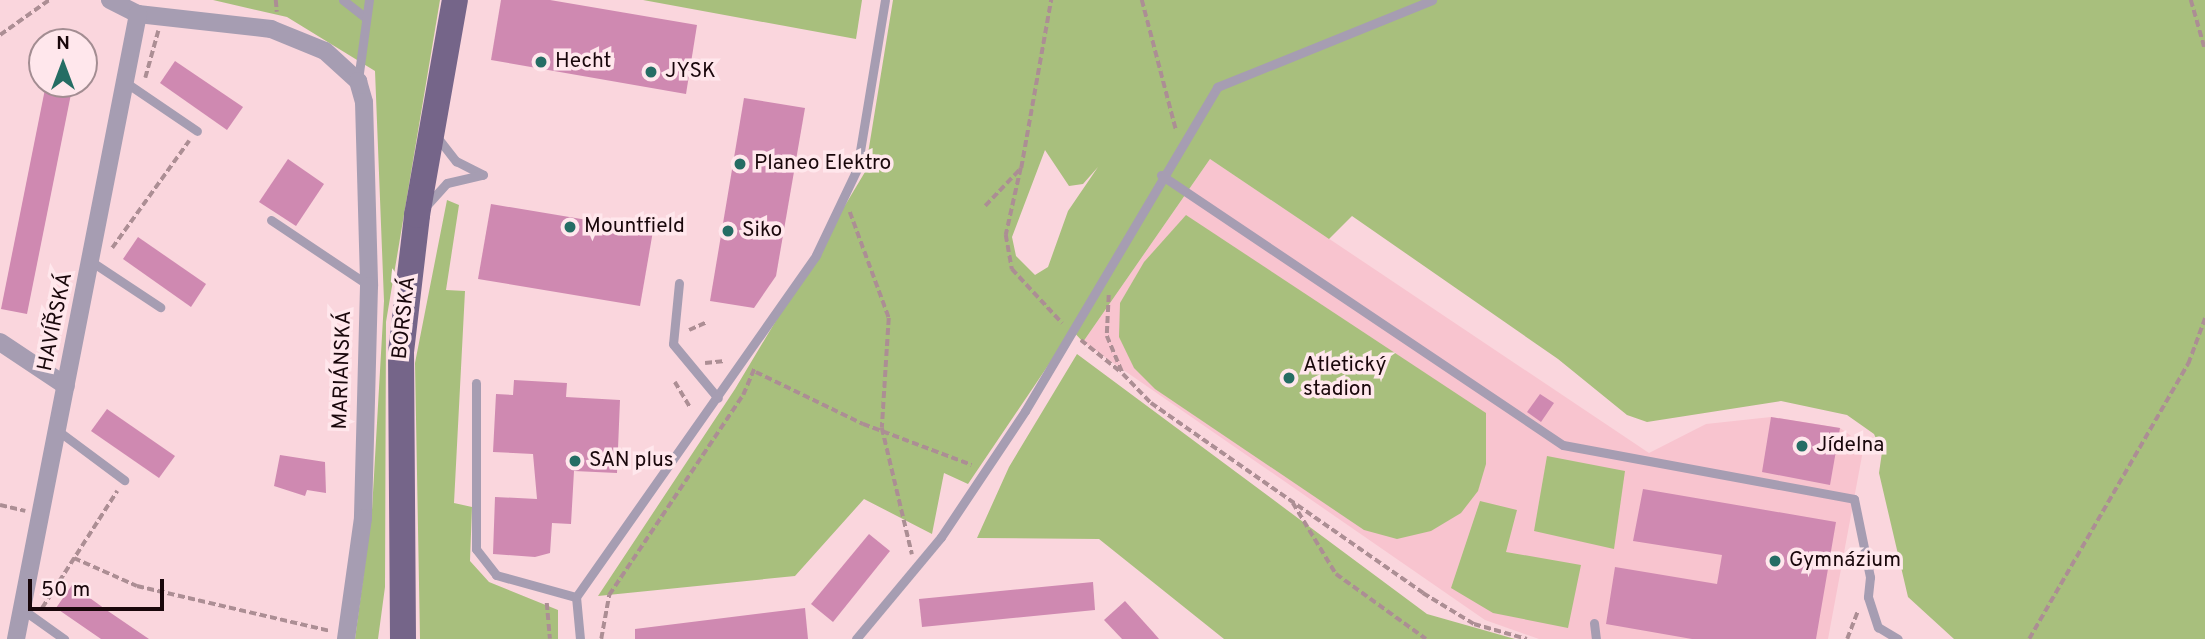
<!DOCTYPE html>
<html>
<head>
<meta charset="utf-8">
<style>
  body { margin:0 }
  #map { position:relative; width:2205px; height:639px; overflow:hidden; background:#fad6dd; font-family:Overpass,sans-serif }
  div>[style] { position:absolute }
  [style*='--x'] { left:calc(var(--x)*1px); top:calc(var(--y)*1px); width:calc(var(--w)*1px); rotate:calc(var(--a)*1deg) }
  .built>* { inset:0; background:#f8c4cf }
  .green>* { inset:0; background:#a8bf7d }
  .building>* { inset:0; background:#cf89b1 }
  .path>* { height:3.5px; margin-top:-1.75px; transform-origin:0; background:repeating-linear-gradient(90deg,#ac8e94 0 7px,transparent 0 10.5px) }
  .service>* { height:9px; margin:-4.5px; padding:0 4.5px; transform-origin:4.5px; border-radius:4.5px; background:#a69db2 }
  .minor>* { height:18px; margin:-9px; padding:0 9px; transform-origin:9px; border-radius:9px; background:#a69db2 }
  .primary>* { height:26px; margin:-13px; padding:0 13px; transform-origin:13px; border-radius:13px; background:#756589 }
  .dots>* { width:19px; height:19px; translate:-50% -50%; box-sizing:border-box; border:4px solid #ffe7ec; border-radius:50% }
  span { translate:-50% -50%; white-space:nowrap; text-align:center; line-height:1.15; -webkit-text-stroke:7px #ffe7ec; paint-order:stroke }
  .poi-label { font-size:21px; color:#19070b }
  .left { translate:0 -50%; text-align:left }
  .street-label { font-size:21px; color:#19070b }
  .north { position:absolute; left:28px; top:28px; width:70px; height:70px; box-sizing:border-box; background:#ffe7ec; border:2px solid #a38d92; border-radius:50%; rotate:0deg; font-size:19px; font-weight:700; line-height:28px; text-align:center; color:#19070b }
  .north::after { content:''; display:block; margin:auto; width:24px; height:32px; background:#256d64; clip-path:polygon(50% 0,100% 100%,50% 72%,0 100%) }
  .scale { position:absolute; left:28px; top:579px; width:136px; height:32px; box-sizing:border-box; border:4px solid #19070b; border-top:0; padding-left:9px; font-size:21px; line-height:24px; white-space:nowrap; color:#19070b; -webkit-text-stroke:5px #ffe7ec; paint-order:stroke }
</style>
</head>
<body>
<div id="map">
  <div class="built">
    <i style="clip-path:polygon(1210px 159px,1649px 453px,1706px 424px,1771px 417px,1840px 428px,1864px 445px,1828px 639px,1539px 639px,1485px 620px,1083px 342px)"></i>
  </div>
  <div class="green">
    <i style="clip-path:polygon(213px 0,440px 0,386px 322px,385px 587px,378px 639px,355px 639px,372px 510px,384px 301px,375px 71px,287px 17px)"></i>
    <i style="clip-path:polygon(643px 0,862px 0,856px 39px)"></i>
    <i style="clip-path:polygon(evenodd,893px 0,2205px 0,2205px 639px,1954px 639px,1908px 597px,1879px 473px,1882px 452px,1874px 434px,1847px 415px,1781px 401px,1647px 422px,1627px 415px,1558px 359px,1352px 216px,1329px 239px,1210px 159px,1083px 342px,1072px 330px,968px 484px,944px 473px,932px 534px,864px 499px,795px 576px,598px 596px,735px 389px,865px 172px,893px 0,1045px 150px,1069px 186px,1083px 184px,1098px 167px,1068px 211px,1048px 267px,1035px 275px,1016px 256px,1012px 237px,1045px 150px)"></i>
    <i style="clip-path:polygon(447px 200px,459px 205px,446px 290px,465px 291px,454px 503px,472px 507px,470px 561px,489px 582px,558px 610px,558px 639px,420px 639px,415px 363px)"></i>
    <i style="clip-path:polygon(1186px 215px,1486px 413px,1486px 464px,1478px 491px,1461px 513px,1431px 531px,1397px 539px,1364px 530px,1155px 389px,1134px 368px,1119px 337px,1120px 303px,1144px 262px)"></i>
    <i style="clip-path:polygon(1077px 354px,1427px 614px,1515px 639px,1224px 639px,1099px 539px,977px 538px,1009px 467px)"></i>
    <i style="clip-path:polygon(1547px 456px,1625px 471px,1614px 549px,1534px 531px)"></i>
    <i style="clip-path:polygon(1480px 501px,1517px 510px,1506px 552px,1581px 565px,1568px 628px,1493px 613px,1451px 588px)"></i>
  </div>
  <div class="building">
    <i style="clip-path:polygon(501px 0,550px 0,697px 25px,686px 94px,491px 60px)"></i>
    <i style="clip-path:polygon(175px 61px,243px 107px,227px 130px,160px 83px)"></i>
    <i style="clip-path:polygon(46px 84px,73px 84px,27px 314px,1px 309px)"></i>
    <i style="clip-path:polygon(744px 98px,805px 108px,776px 276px,754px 308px,710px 301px)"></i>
    <i style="clip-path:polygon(288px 159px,324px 184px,296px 226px,259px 202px)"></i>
    <i style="clip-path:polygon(491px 204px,653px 231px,640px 306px,478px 279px)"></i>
    <i style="clip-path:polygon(138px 237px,206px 284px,191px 307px,123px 259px)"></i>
    <i style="clip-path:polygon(514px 380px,567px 383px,566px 397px,620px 400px,617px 473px,574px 471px,571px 524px,552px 523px,550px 553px,535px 557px,493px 554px,495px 497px,537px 499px,533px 454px,493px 452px,496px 394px,513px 395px)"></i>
    <i style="clip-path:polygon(1540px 394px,1554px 403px,1541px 422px,1527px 412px)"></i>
    <i style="clip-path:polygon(107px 409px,175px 456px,159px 478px,91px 431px)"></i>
    <i style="clip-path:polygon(1771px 417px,1840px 428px,1830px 485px,1762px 472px)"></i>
    <i style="clip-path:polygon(280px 455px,325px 462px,326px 493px,307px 490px,305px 496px,274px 486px)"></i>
    <i style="clip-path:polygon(1643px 489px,1836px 522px,1816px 639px,1692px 639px,1606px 624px,1615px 567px,1717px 584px,1722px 555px,1633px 541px)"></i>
    <i style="clip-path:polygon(869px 534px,890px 551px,833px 622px,811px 604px)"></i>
    <i style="clip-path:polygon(1093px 582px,1095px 610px,922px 627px,919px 599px)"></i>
    <i style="clip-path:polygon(72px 585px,105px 609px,149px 639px,101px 639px,56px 608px)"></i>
    <i style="clip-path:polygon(1125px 601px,1153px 632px,1159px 639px,1122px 639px,1104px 620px)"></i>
    <i style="clip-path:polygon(805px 608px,808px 639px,635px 639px,635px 629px)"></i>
  </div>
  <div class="path">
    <i style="--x:276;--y:0;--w:12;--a:85"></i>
    <i style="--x:1142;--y:0;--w:134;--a:75.3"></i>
    <i style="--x:2191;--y:0;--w:51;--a:74.1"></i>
    <i style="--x:0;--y:35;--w:60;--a:-35.5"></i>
    <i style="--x:145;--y:78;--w:49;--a:-74.5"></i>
    <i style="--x:1021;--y:168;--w:69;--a:102.6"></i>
    <i style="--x:1006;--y:235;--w:35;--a:80"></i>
    <i style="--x:1012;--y:269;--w:74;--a:47.2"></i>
    <i style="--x:985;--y:206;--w:52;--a:-46.5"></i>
    <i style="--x:1021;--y:168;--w:171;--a:-79.9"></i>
    <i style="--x:850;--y:212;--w:113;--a:69.8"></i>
    <i style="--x:889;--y:318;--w:110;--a:93.6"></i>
    <i style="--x:882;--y:428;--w:130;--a:76.6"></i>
    <i style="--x:112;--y:248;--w:132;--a:-54.3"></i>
    <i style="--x:1109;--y:295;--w:41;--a:92.8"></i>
    <i style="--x:1107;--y:336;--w:41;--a:67.2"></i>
    <i style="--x:1123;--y:374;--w:40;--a:46"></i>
    <i style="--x:1151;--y:403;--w:332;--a:34.9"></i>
    <i style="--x:1423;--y:593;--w:60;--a:31.3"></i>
    <i style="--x:1474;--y:624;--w:55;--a:15.8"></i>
    <i style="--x:689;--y:330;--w:20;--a:-24"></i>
    <i style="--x:1081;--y:340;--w:51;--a:38.7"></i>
    <i style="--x:705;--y:363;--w:20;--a:-6"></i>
    <i style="--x:756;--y:372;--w:119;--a:25.9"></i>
    <i style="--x:863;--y:424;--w:116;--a:20.6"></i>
    <i style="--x:675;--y:382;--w:31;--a:59"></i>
    <i style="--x:1293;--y:503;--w:83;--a:58.8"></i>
    <i style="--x:1336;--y:574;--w:111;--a:35.8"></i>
    <i style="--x:0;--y:505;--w:26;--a:13"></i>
    <i style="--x:74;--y:558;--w:69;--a:24"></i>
    <i style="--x:137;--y:586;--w:198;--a:13.1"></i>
    <i style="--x:547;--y:603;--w:36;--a:85"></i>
    <i style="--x:42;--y:608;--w:139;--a:-57.3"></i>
    <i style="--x:601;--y:639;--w:45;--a:-79.7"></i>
    <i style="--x:609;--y:595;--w:241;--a:-56.2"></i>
    <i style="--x:743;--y:395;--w:30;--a:-67"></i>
    <i style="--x:1847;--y:639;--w:31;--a:-69"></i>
    <i style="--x:2029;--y:639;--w:318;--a:-60"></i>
    <i style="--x:2188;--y:364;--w:49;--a:-69.7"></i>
  </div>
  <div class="service">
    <i style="--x:343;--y:0;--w:29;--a:38"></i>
    <i style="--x:358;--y:80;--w:81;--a:-82.2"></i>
    <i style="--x:125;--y:82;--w:87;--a:34.2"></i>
    <i style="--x:437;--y:137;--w:31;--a:52"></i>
    <i style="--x:456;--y:161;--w:30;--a:27"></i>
    <i style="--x:1161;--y:175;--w:484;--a:33.9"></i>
    <i style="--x:1563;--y:445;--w:296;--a:10.5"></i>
    <i style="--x:1854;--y:499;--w:80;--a:78.4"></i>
    <i style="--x:1870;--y:577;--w:20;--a:96"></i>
    <i style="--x:1868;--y:597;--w:32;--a:72"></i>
    <i style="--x:1878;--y:627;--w:23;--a:31"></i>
    <i style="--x:426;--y:206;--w:31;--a:-48"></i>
    <i style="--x:447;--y:183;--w:37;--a:-13"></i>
    <i style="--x:271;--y:220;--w:117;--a:33.8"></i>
    <i style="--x:92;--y:262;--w:82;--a:33.5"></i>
    <i style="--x:679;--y:283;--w:61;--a:95.6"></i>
    <i style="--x:673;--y:344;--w:70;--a:50.2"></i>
    <i style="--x:476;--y:383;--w:166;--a:90"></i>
    <i style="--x:476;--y:549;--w:33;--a:52"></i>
    <i style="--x:496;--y:575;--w:83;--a:15.4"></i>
    <i style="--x:57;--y:430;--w:84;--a:36.7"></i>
    <i style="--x:22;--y:609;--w:52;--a:35.5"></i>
    <i style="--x:1594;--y:623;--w:16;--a:83"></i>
    <i style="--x:580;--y:639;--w:42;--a:-95.4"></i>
    <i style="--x:576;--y:597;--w:418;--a:-54.9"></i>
    <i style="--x:816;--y:255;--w:95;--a:-64.5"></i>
    <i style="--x:857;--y:169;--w:171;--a:-80.6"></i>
    <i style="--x:856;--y:639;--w:133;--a:-50.2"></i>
    <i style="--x:941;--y:537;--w:151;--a:-56.3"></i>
    <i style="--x:1025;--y:411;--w:377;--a:-59.3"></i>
    <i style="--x:1217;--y:87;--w:232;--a:-22"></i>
  </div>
  <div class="minor">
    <i style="--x:110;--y:0;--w:31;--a:27"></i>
    <i style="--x:138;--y:14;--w:134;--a:6.4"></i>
    <i style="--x:271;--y:29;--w:58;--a:22.2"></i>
    <i style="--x:325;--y:51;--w:45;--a:42.3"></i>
    <i style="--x:358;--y:81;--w:22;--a:74"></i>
    <i style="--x:364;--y:102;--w:184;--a:88.4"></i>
    <i style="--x:369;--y:286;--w:232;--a:91.5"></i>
    <i style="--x:363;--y:518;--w:122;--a:98"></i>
    <i style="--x:0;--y:342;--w:79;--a:33.7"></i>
    <i style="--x:16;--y:639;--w:637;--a:-78.95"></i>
  </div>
  <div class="primary">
    <i style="--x:403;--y:639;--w:287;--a:-90.4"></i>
    <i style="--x:401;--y:352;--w:138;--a:-83.3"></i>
    <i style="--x:417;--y:215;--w:218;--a:-80"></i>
  </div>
  <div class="dots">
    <i style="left:541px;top:62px;background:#256d64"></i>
    <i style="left:651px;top:72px;background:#256d64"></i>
    <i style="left:740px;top:164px;background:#256d64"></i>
    <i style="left:570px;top:227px;background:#256d64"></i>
    <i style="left:728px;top:231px;background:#256d64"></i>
    <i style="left:1289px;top:378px;background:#256d64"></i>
    <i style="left:1802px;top:446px;background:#256d64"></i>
    <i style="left:575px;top:461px;background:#256d64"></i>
    <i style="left:1775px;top:561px;background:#256d64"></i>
  </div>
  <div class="poi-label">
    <span class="left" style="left:555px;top:62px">Hecht</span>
    <span class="left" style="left:665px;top:72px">JYSK</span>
    <span class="left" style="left:754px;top:164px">Planeo Elektro</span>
    <span class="left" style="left:584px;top:227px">Mountfield</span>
    <span class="left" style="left:742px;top:231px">Siko</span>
    <span class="left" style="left:1303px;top:378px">Atletický<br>stadion</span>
    <span class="left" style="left:1816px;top:446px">Jídelna</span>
    <span class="left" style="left:589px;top:461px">SAN plus</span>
    <span class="left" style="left:1789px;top:561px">Gymnázium</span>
  </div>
  <div class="street-label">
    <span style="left:405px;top:318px;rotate:-84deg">BORSKÁ</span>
    <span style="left:56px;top:322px;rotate:-78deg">HAVÍŘSKÁ</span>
    <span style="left:343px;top:370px;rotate:-88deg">MARIÁNSKÁ</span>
  </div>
  <div class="north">N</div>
  <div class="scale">50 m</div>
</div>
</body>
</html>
